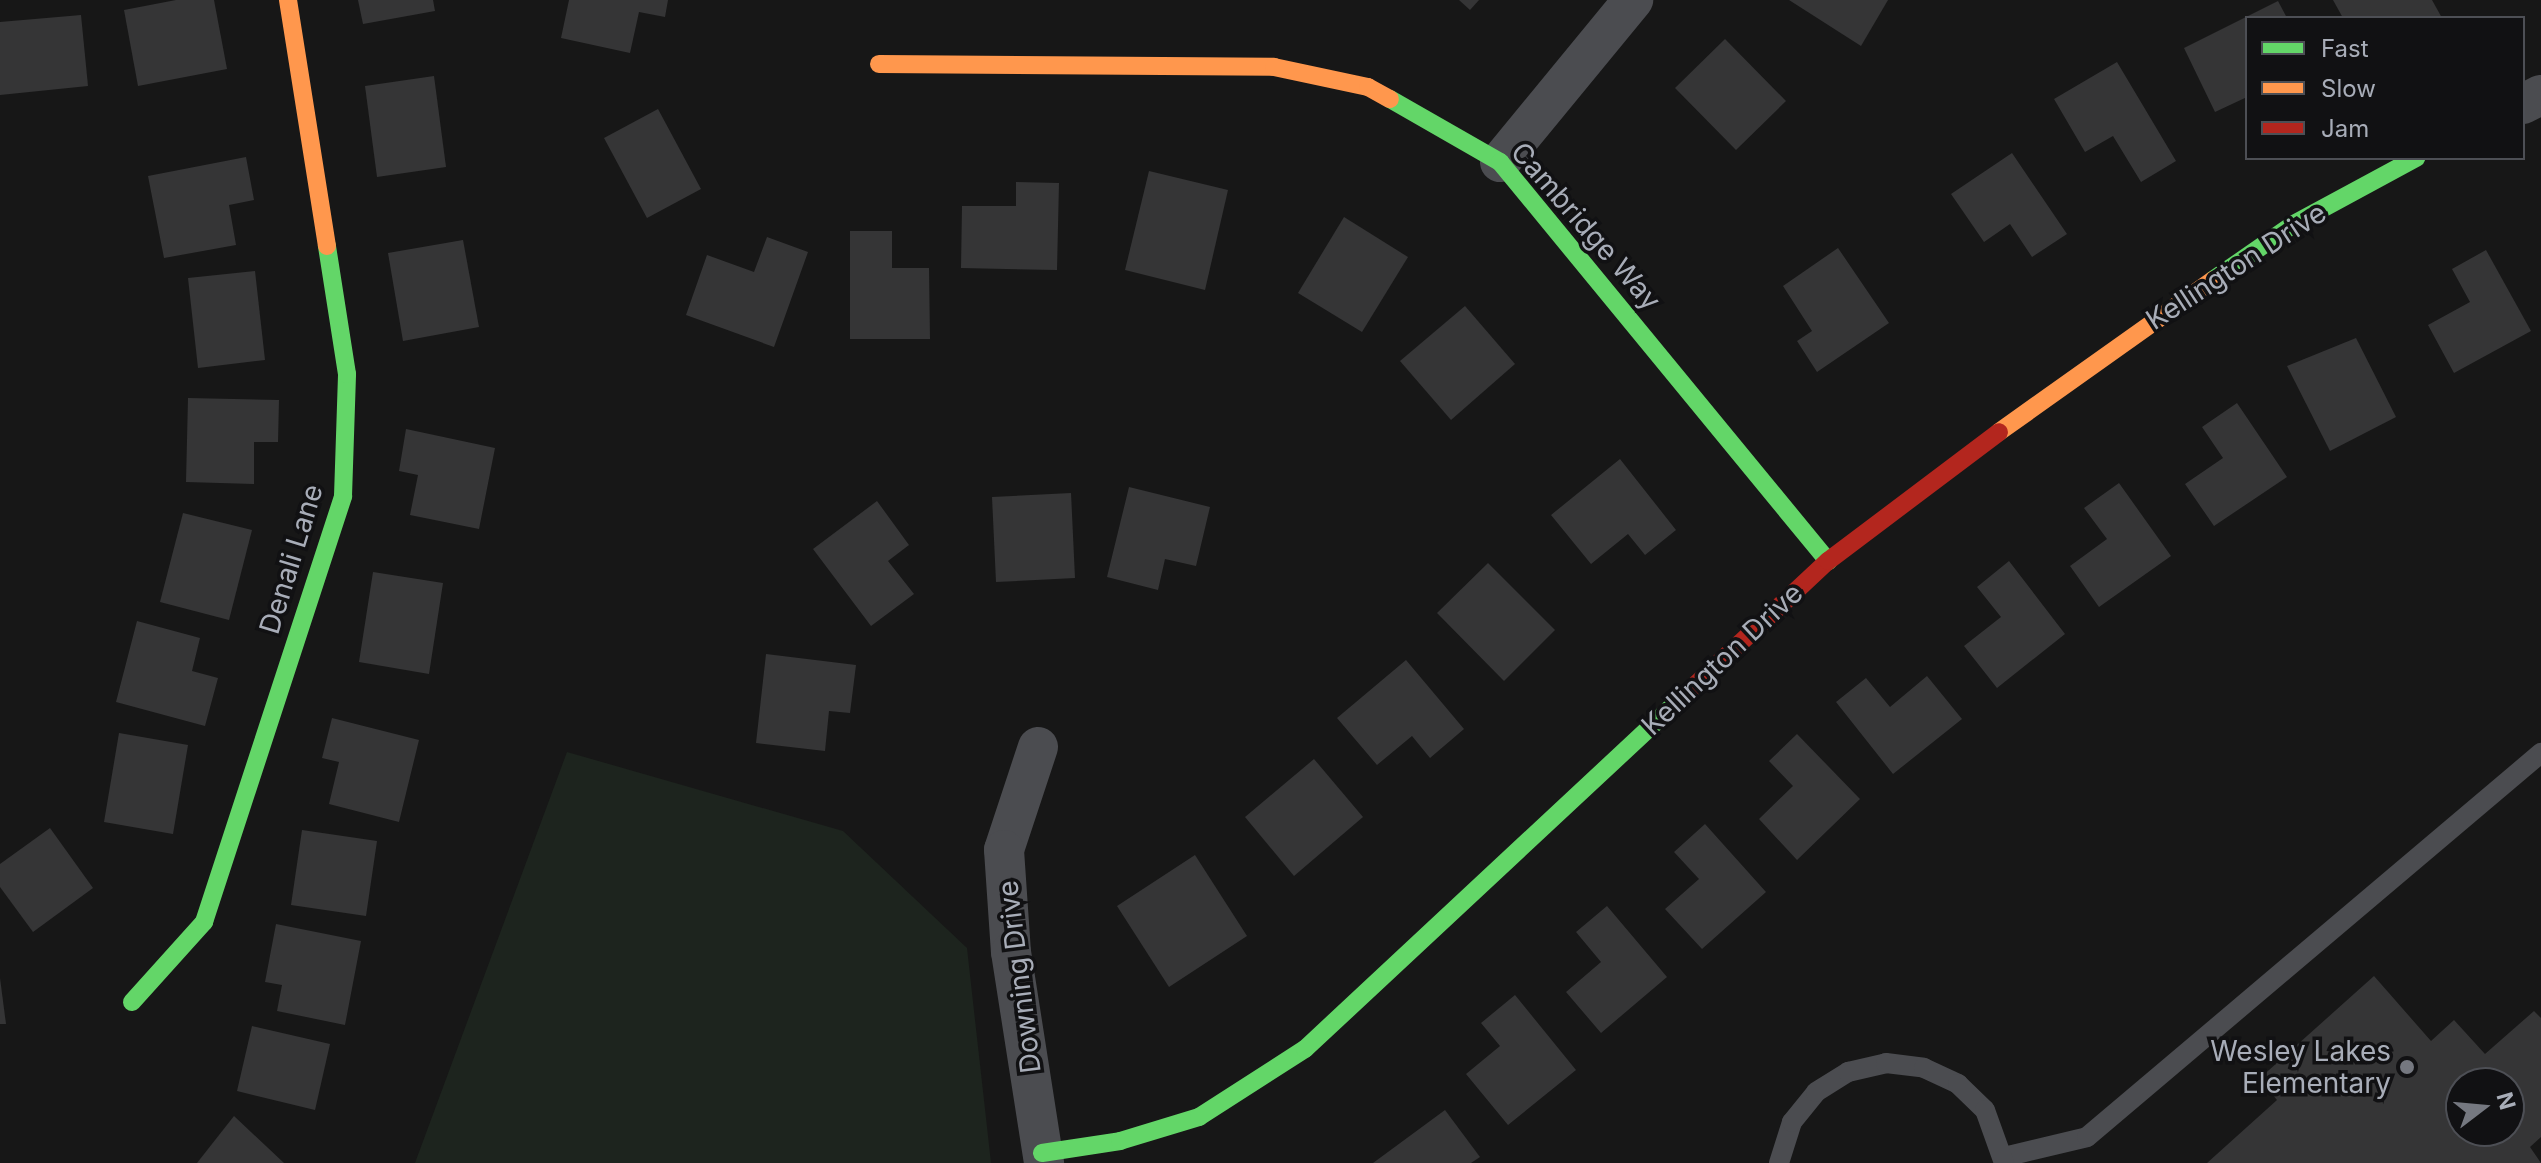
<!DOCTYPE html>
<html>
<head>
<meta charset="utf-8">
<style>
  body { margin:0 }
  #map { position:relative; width:2541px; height:1163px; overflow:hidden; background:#171717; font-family:Inter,sans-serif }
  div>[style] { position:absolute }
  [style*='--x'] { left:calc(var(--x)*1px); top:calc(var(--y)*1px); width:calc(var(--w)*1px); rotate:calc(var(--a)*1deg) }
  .green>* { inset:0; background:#1d241e }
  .building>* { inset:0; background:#353536 }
  .lane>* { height:20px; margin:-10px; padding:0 10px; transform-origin:10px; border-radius:10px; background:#4b4c50 }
  .street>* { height:40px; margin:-20px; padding:0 20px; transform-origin:20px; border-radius:20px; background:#4b4c50 }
  .fast>* { height:18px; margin:-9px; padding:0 9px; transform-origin:9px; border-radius:9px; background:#63d668 }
  .slow>* { height:18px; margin:-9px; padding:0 9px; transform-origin:9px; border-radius:9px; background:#ff974d }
  .jam>* { height:18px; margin:-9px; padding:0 9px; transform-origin:9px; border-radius:9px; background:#b3261e }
  .dots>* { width:22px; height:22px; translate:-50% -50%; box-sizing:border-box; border:4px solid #111113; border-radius:50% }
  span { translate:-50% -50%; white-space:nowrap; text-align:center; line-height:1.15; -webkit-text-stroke:7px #111113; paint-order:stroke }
  .street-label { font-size:28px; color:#a8adb8 }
  .poi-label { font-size:28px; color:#a8adb8 }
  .right { translate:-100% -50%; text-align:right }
  .legend { position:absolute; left:2245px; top:16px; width:280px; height:144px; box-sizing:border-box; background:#111113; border:2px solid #4d4f55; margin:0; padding:10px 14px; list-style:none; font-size:24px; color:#a8adb8 }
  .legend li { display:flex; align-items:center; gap:16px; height:40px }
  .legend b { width:40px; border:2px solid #4d4f55 }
  .north { position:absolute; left:2445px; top:1067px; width:80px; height:80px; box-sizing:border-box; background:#111113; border:2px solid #4d4f55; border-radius:50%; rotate:74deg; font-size:22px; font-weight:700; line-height:32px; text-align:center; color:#a8adb8 }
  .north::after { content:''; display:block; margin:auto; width:28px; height:36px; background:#757880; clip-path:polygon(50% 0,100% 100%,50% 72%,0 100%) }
</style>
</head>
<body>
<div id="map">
  <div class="green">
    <i style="clip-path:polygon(567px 752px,843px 831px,967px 948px,991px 1163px,415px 1163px)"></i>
  </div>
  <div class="building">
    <i style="clip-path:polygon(176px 0,214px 0,227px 69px,138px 86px,124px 10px)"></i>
    <i style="clip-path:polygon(358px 0,433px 0,435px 11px,363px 24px)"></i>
    <i style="clip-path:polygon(569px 0,668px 0,665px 17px,639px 12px,630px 53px,561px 38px)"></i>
    <i style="clip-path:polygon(1459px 0,1479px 0,1470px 10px)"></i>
    <i style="clip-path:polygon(1789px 0,1888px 0,1861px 46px)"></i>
    <i style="clip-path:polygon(2333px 0,2432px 0,2442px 18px,2343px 18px)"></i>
    <i style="clip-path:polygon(2278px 1px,2287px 18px,2247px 18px,2247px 97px,2215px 112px,2184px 48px)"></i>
    <i style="clip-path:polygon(81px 15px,88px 86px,0 95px,0 22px)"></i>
    <i style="clip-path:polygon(1725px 39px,1786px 101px,1736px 150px,1675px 88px)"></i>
    <i style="clip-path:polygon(2117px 62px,2176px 161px,2141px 182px,2113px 136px,2085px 152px,2054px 99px)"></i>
    <i style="clip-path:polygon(434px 76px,446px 167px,377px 177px,365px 86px)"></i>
    <i style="clip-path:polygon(658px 109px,701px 189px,647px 218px,604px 138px)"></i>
    <i style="clip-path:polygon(2012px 153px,2067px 234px,2032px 257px,2010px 224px,1984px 242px,1951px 194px)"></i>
    <i style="clip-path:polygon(246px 157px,254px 200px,229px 205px,236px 245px,164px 258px,148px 176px)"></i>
    <i style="clip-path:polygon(1149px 171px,1228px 190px,1205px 290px,1125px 270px)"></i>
    <i style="clip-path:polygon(1016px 182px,1059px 183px,1057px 270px,961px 268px,962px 206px,1016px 206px)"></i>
    <i style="clip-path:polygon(1344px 217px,1408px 257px,1362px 332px,1298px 293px)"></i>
    <i style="clip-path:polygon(850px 231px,892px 231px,892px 268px,929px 268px,930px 339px,850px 339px)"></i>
    <i style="clip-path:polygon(767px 237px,808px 252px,774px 347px,686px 315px,707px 255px,754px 272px)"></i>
    <i style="clip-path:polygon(463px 240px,479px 327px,403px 341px,388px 253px)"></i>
    <i style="clip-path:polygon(1838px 248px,1889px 323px,1817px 372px,1797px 341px,1812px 331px,1783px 286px)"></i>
    <i style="clip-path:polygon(2486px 250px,2531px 331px,2454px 373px,2428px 325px,2470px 302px,2452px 269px)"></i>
    <i style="clip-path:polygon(255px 271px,265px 360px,198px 368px,188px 278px)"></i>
    <i style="clip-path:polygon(1465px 306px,1515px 364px,1451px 420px,1400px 361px)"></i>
    <i style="clip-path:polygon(2356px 338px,2396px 417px,2330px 451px,2287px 366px)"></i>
    <i style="clip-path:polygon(188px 398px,279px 400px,278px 442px,254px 442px,254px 484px,186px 482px)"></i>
    <i style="clip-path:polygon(2237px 403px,2287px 477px,2214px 526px,2185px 484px,2223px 458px,2202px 427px)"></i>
    <i style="clip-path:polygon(406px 429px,495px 448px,479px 529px,410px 515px,418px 475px,399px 471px)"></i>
    <i style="clip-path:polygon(1620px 459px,1676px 530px,1645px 555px,1628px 534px,1591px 564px,1551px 515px)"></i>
    <i style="clip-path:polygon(2119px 483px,2171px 556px,2099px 607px,2070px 566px,2107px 539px,2084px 508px)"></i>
    <i style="clip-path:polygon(1129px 487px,1210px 507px,1196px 566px,1165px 559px,1158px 590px,1107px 577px)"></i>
    <i style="clip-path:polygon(1071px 493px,1075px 578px,996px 582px,992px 497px)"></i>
    <i style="clip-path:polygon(877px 501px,909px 545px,888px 561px,914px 594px,871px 626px,813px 549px)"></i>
    <i style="clip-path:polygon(183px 513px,252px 530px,229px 620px,160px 602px)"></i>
    <i style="clip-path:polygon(2009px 561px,2065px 634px,1997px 688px,1964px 646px,2001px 617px,1977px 587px)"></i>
    <i style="clip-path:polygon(1488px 563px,1555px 630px,1504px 681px,1437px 613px)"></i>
    <i style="clip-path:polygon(373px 572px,443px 583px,429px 674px,359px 662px)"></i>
    <i style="clip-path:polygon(137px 621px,200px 638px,192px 671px,218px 678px,205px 726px,116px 702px)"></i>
    <i style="clip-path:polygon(766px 654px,856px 665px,850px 713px,829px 711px,825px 751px,756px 743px)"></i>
    <i style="clip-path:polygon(1406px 660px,1464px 729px,1430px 758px,1412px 736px,1377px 765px,1337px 718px)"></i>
    <i style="clip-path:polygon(1927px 676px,1962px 719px,1893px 774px,1836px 702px,1866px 678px,1890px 707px)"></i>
    <i style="clip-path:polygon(332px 718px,419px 740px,399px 822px,329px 804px,339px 762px,322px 758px)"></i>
    <i style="clip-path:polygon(119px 733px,188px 745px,173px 834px,104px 822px)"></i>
    <i style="clip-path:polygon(1797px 734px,1860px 799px,1797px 860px,1759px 819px,1793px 786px,1769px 761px)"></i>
    <i style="clip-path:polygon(1314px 759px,1363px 817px,1294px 876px,1245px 817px)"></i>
    <i style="clip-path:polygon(1705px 824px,1766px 892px,1702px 949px,1665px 909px,1699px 879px,1674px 852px)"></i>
    <i style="clip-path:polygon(50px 828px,93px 888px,33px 932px,0 887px,0 864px)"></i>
    <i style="clip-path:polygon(302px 830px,377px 841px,366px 916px,291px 905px)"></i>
    <i style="clip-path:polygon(1195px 855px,1247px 936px,1169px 987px,1117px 906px)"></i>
    <i style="clip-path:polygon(1607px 906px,1667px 977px,1601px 1033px,1566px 992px,1601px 962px,1576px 932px)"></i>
    <i style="clip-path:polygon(276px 924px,361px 941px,345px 1025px,277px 1011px,282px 985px,265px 982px)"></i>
    <i style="clip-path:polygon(evenodd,2374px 976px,2431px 1041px,2454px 1020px,2485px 1054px,2534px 1011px,2541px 1018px,2541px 1137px,2530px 1147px,2541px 1163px,2207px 1163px,2277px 1100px,2259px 1079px,2374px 976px,2461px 1083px,2509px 1083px,2509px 1131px,2461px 1131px,2461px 1083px)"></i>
    <i style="clip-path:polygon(0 978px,6px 1024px,0 1024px)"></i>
    <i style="clip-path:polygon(1515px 995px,1576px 1070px,1508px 1125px,1466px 1074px,1500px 1046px,1481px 1023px)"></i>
    <i style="clip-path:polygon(252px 1026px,330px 1044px,315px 1110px,237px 1091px)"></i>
    <i style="clip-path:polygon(1445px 1110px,1480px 1157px,1471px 1163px,1373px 1163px)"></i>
    <i style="clip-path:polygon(234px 1116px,284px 1163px,197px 1163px)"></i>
  </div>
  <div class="lane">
    <i style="--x:2004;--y:1157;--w:85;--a:-13.5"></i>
    <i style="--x:2087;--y:1137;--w:595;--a:-40.23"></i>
    <i style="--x:1779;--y:1163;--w:43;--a:-72.4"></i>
    <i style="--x:1792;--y:1122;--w:38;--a:-51"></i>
    <i style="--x:1816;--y:1092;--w:38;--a:-32"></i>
    <i style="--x:1848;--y:1072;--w:39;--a:-13"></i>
    <i style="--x:1886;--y:1063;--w:38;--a:7"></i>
    <i style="--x:1924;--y:1068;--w:38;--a:25"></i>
    <i style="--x:1958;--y:1084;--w:37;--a:44"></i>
    <i style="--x:1985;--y:1110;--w:56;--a:70.3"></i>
  </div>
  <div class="street">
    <i style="--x:2523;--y:104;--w:20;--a:-27"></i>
    <i style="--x:1500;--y:162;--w:210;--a:-50.6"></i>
    <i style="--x:1038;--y:747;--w:108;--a:108.3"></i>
    <i style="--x:1004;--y:850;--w:102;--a:86.1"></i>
    <i style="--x:1011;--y:952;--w:214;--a:81.1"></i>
  </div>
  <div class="fast">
    <i style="--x:1390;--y:99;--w:127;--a:29.8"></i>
    <i style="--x:1500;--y:162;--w:517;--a:50.58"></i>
    <i style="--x:2213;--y:280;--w:98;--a:-34.7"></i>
    <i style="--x:2294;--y:224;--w:139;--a:-28.4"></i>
    <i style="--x:132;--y:1002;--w:108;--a:-48"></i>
    <i style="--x:204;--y:922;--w:448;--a:-71.9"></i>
    <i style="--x:343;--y:496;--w:122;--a:-88.1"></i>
    <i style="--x:347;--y:374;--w:130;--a:-98.9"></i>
    <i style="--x:1042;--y:1153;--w:79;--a:-8.7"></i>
    <i style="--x:1120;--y:1141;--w:83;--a:-16.9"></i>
    <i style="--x:1199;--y:1117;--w:126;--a:-32.7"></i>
    <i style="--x:1305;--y:1049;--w:528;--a:-43"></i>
  </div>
  <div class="slow">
    <i style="--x:288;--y:0;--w:249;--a:81"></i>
    <i style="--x:879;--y:64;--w:395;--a:0.4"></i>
    <i style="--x:1274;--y:67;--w:96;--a:12"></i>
    <i style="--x:1368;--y:87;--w:25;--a:29"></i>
    <i style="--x:1999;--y:432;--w:262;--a:-35.4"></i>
  </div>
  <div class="jam">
    <i style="--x:1691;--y:689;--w:187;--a:-43.1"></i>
    <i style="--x:1828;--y:561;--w:214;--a:-37"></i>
  </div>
  <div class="dots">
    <i style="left:2407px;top:1067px;background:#757880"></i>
  </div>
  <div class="street-label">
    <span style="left:1586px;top:226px;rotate:49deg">Cambridge Way</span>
    <span style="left:2236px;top:266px;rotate:-33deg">Kellington Drive</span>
    <span style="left:291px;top:559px;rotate:-73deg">Denali Lane</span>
    <span style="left:1722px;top:659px;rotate:-43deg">Kellington Drive</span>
    <span style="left:1019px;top:977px;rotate:-97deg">Downing Drive</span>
  </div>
  <div class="poi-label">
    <span class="right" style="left:2391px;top:1067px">Wesley Lakes<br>Elementary</span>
  </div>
  <ul class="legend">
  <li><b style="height:10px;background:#63d668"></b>Fast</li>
  <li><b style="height:10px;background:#ff974d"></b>Slow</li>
  <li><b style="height:10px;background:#b3261e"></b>Jam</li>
  </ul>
  <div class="north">N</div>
</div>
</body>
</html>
